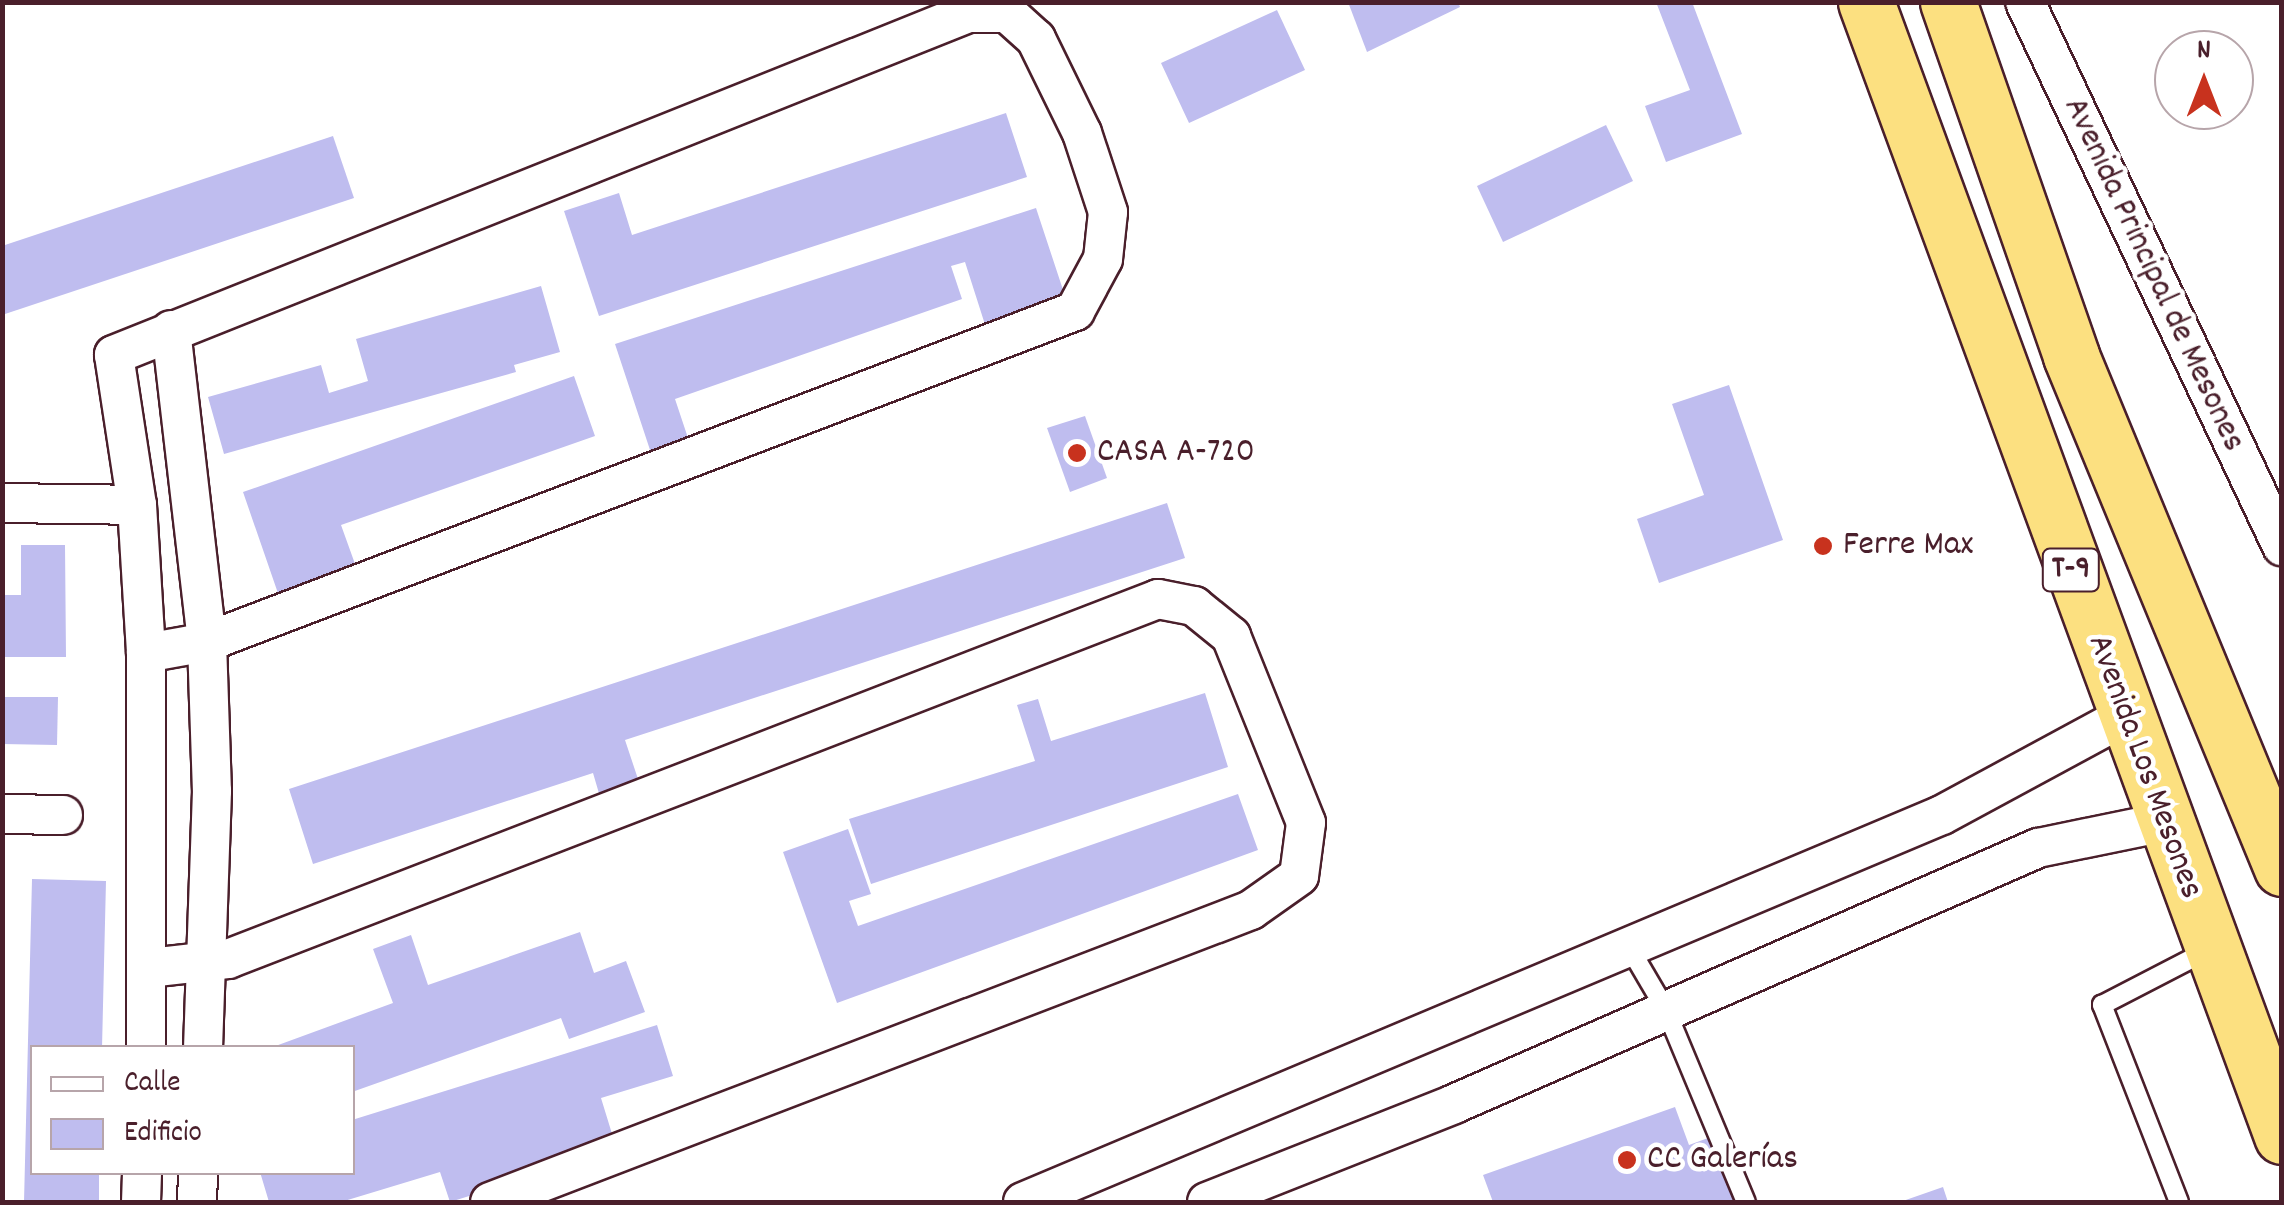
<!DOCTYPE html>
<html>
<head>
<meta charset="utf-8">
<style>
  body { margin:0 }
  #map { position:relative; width:2284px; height:1205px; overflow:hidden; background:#fff; font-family:Dekko,sans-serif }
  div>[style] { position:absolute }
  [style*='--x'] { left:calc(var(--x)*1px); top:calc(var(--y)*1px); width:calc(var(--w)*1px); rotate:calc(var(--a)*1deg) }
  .building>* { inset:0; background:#bfbdef }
  .roads { filter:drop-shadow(2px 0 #4a1f2b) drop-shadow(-2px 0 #4a1f2b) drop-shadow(0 2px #4a1f2b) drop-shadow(0 -2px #4a1f2b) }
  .lane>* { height:18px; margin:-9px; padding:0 9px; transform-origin:9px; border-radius:9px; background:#fff }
  .street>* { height:38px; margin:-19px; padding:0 19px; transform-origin:19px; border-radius:19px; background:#fff }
  .highway>* { height:55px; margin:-27.5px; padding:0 27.5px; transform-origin:27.5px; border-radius:27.5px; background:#fce080 }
  .dots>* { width:28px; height:28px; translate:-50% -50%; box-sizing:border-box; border:5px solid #fff; border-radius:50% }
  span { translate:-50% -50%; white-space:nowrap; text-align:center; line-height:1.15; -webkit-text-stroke:9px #fff; paint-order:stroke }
  .shield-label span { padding:2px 8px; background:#fff; border:2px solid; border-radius:8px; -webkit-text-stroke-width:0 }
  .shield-label { font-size:32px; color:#4a1f2b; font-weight:700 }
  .street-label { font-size:35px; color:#4a1f2b }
  .poi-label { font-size:35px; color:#4a1f2b }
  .left { translate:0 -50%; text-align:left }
  .frame { position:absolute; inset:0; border:5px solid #4a1f2b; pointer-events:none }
  .legend { position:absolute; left:30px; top:1045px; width:325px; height:130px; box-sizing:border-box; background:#fff; border:2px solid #b7a5aa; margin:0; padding:12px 18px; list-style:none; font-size:30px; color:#4a1f2b }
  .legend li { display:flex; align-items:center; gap:20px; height:50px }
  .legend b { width:50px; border:2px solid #b7a5aa }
  .north { position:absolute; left:2154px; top:30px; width:100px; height:100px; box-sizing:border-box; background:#fff; border:2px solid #b7a5aa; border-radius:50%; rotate:0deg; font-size:28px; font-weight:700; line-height:40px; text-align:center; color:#4a1f2b }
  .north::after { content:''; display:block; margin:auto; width:35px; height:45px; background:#c8321e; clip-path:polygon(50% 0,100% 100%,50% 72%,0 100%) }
</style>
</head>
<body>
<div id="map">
  <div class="building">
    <i style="clip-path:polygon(1348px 2px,1458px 2px,1460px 7px,1367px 52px)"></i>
    <i style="clip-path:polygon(1656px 2px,1692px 2px,1742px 134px,1666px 162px,1645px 106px,1690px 90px)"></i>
    <i style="clip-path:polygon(1277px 10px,1305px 70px,1189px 123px,1161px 63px)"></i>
    <i style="clip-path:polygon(1006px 113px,1027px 177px,599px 316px,564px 211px,619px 193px,632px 235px)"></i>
    <i style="clip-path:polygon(1606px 125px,1633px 181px,1503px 242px,1477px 186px)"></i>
    <i style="clip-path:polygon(333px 136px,354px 198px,2px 315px,2px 246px)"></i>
    <i style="clip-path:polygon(1036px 208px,1069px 308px,988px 334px,965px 262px,951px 266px,962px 299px,675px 399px,690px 444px,652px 456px,615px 344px)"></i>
    <i style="clip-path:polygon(541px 286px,560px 352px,514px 365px,516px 372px,224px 454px,208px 397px,321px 365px,329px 393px,368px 381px,356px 339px)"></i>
    <i style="clip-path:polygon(574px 376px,595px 436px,341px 525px,359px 575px,281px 602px,243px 492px)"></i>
    <i style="clip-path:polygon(1729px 385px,1783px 540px,1659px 583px,1637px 519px,1704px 495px,1672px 404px)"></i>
    <i style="clip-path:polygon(1085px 416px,1107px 478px,1070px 492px,1047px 428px)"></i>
    <i style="clip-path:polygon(1167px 503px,1185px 558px,625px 740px,643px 794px,603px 807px,593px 773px,313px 864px,289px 789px)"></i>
    <i style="clip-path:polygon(21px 545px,65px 545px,66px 657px,2px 657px,2px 595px,21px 595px)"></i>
    <i style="clip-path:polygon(1205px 693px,1228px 767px,871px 884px,849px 819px,1035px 761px,1017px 705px,1038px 699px,1051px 741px)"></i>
    <i style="clip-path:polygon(2px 697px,58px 697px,57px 745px,2px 744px)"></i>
    <i style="clip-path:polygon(1238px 794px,1258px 850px,837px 1003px,783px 852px,848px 829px,871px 894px,849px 901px,858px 926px)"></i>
    <i style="clip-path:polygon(32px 879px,106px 881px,102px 1048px,32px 1048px,32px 1172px,99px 1172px,99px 1202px,24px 1202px)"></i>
    <i style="clip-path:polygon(580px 932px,594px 973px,626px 961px,645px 1012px,569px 1039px,561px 1018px,352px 1092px,352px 1048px,270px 1048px,393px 1003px,373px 949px,411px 935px,428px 985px)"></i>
    <i style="clip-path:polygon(657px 1025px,673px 1076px,601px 1098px,617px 1150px,450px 1202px,440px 1172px,341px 1202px,269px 1202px,260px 1172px,352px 1172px,352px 1120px)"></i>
    <i style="clip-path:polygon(1675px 1107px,1689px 1145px,1719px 1134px,1744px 1202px,1493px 1202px,1483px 1175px)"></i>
    <i style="clip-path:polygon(1943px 1187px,1948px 1202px,1900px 1202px)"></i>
  </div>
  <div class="roads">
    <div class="lane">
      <i style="--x:1629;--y:947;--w:73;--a:59.6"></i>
      <i style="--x:1666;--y:1010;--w:208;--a:67.4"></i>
      <i style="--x:2179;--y:1202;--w:212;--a:-111.3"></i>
      <i style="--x:2102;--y:1005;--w:117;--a:-27.4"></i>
    </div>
    <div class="street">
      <i style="--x:2025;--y:2;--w:602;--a:64.71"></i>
      <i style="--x:171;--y:330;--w:314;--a:83.4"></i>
      <i style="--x:207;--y:642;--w:149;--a:88.1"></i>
      <i style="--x:212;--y:791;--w:257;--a:92"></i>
      <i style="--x:2;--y:503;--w:135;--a:0.8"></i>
      <i style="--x:146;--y:653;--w:62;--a:-10.2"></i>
      <i style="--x:207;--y:642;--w:929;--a:-20.87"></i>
      <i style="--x:1075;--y:311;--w:59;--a:-61.7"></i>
      <i style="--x:1103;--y:259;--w:47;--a:-83.9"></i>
      <i style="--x:1108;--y:212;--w:83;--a:-108.2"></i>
      <i style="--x:1082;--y:133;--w:105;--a:-116.1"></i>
      <i style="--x:1036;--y:39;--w:39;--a:-138"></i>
      <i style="--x:1007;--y:13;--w:39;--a:180"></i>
      <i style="--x:968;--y:13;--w:920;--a:158.18"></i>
      <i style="--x:114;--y:355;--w:152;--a:81.3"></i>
      <i style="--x:137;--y:505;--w:148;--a:86.5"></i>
      <i style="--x:146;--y:653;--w:395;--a:90"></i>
      <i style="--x:2;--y:814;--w:61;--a:0.9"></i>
      <i style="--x:149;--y:968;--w:80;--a:-6.5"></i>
      <i style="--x:228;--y:959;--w:997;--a:-21.16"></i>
      <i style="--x:1158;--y:599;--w:37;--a:11"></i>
      <i style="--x:1194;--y:606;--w:48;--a:39"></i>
      <i style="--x:1231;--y:636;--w:201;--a:68.1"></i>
      <i style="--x:1306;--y:823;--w:53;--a:97.5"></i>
      <i style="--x:1299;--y:876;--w:59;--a:144.7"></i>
      <i style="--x:1251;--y:910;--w:815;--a:159.01"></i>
      <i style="--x:141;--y:1202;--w:30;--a:-88"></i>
      <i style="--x:197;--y:1202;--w:30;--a:-88"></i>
      <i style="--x:1023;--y:1202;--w:997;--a:-22.84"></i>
      <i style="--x:1942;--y:815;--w:208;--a:-28.4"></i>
      <i style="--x:1207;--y:1202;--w:266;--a:-21.6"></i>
      <i style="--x:1454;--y:1104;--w:638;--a:-23.67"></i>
      <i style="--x:2038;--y:848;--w:130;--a:-11.6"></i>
    </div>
    <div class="highway">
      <i style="--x:1866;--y:2;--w:1208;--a:69.85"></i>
      <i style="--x:1948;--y:2;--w:375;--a:70.8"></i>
      <i style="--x:2071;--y:356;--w:554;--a:67.6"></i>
    </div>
  </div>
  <div class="dots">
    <i style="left:1077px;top:453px;background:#c8321e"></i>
    <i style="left:1823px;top:546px;background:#c8321e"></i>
    <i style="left:1627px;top:1160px;background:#c8321e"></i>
  </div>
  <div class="shield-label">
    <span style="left:2071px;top:570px">T-9</span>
  </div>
  <div class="street-label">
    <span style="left:2153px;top:275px;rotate:65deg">Avenida Principal de Mesones</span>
    <span style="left:2144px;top:767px;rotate:70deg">Avenida Los Mesones</span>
  </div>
  <div class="poi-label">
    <span class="left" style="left:1097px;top:453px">CASA A-720</span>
    <span class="left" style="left:1843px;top:546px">Ferre Max</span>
    <span class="left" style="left:1647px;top:1160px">CC Galerías</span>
  </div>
  <div class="frame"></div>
  <ul class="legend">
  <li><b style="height:12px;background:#fff"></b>Calle</li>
  <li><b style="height:28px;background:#bfbdef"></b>Edificio</li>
  </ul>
  <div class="north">N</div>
</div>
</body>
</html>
